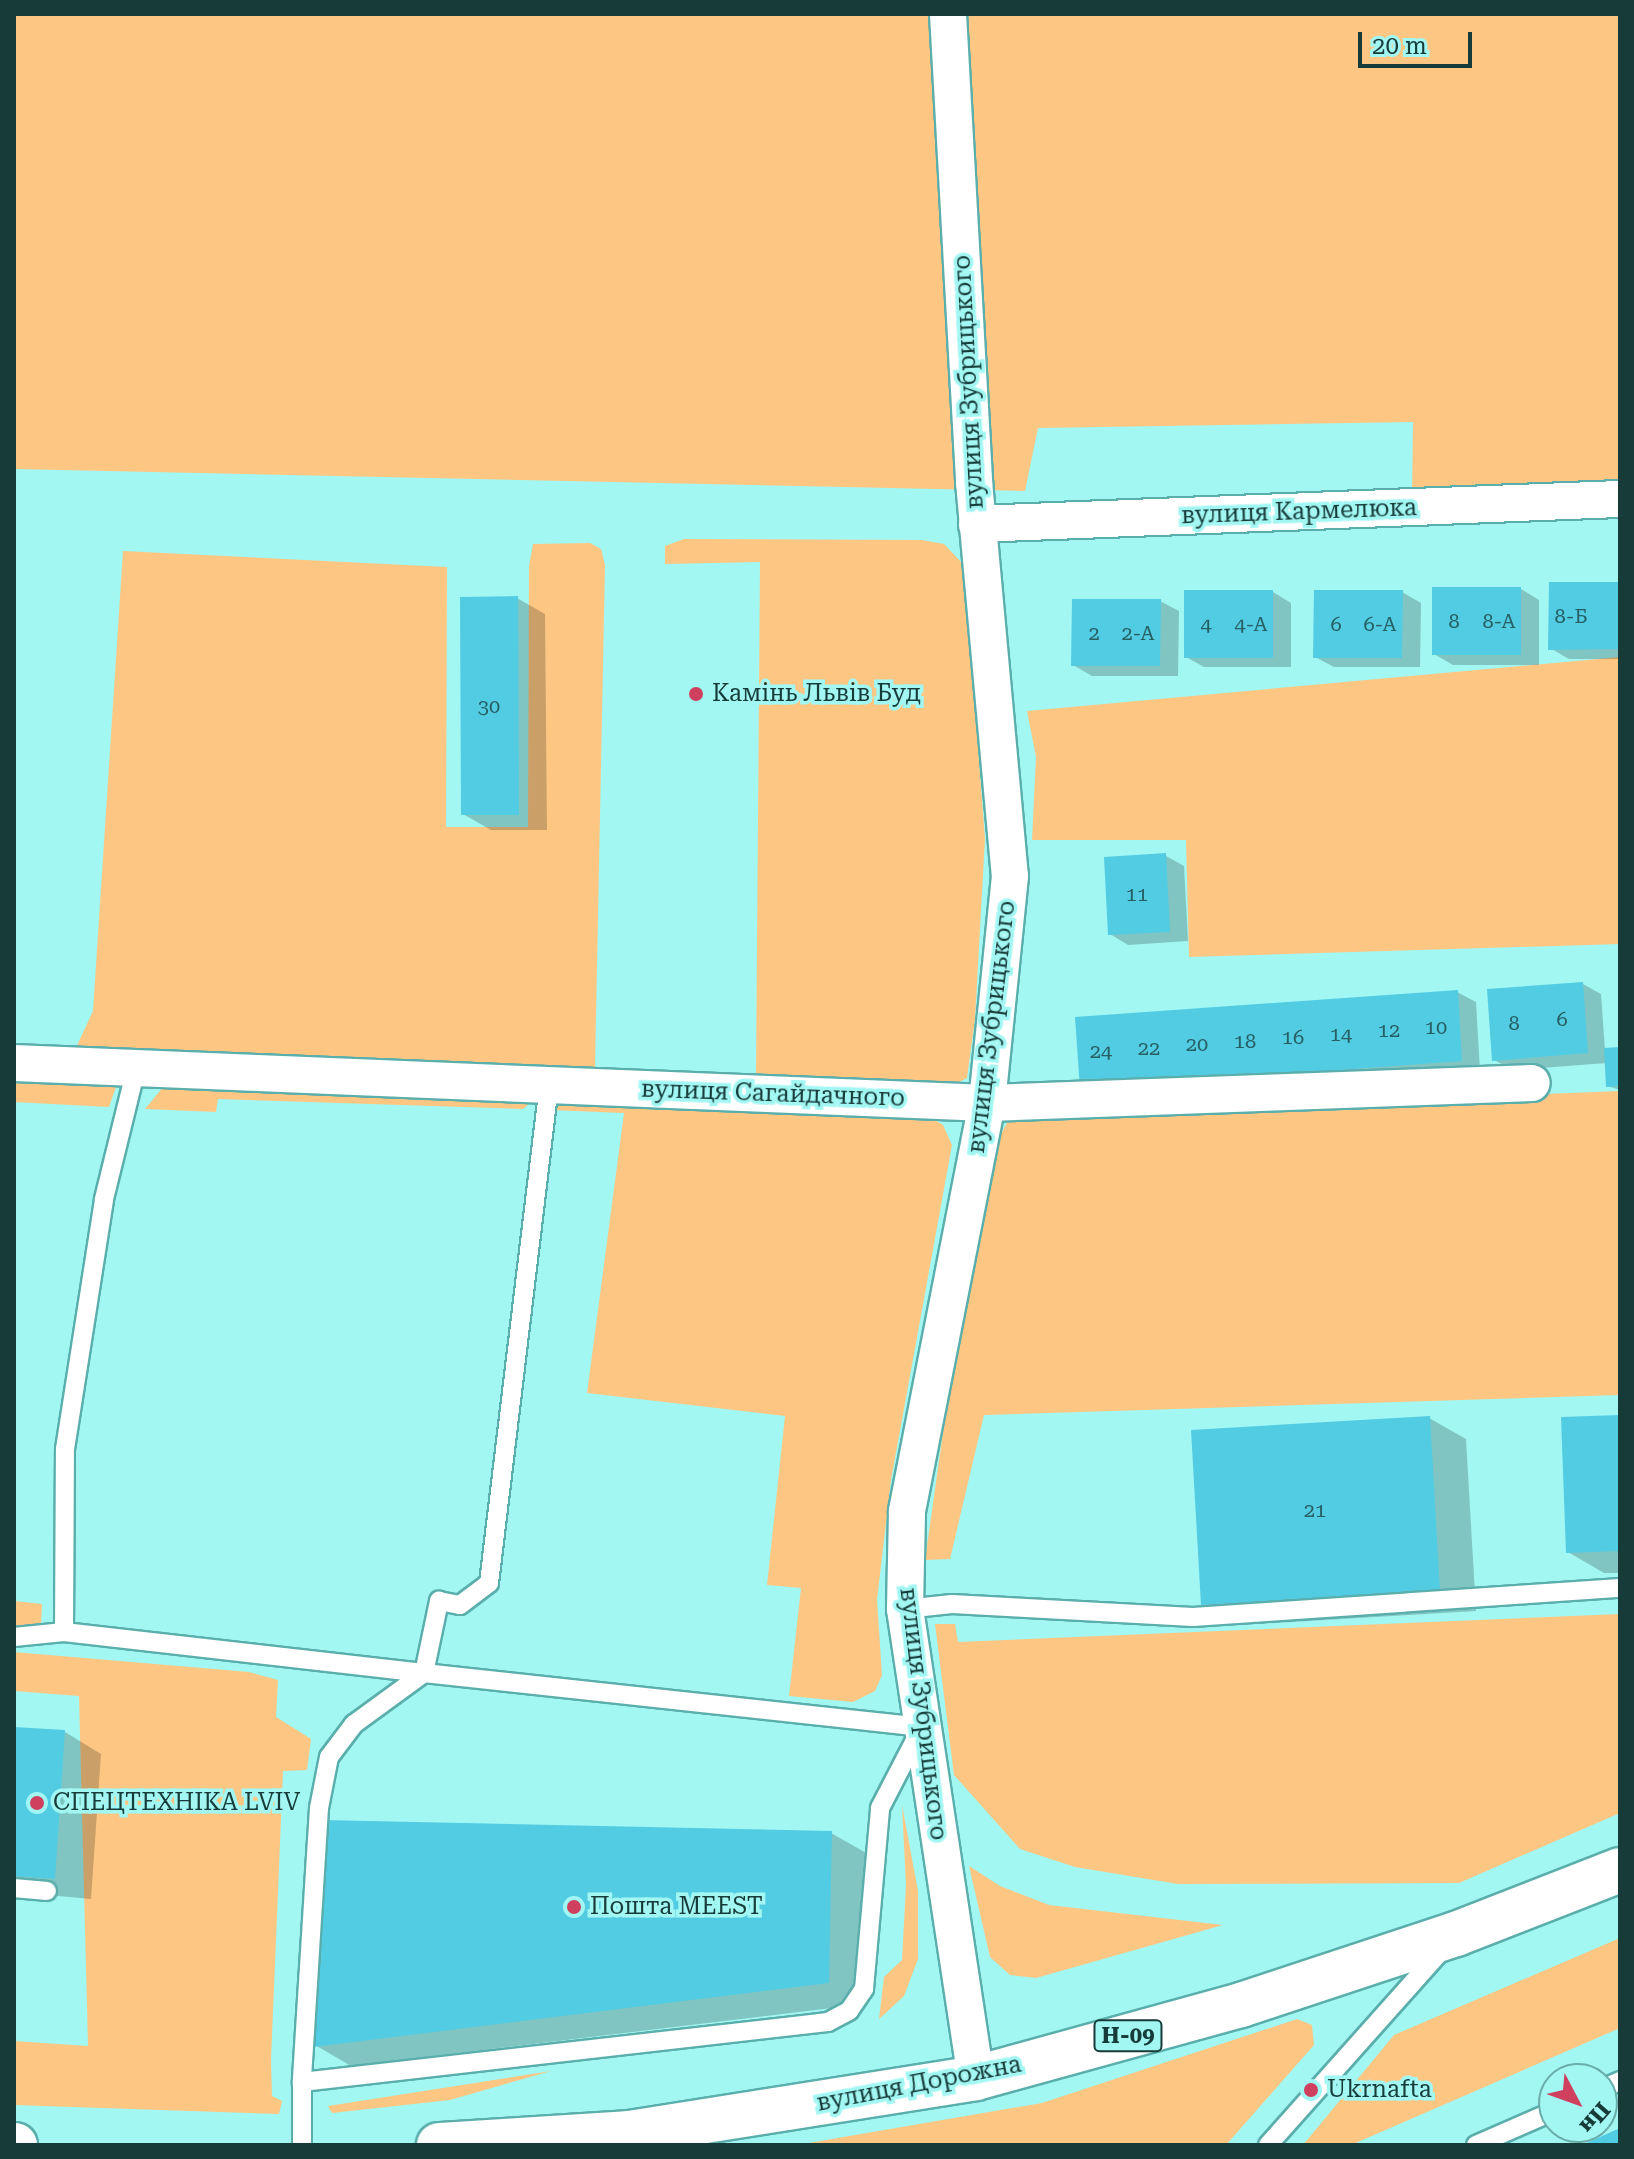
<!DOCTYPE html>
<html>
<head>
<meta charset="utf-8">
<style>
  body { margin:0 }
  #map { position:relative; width:1634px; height:2159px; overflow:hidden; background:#a2f7f3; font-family:"Roboto Serif",serif }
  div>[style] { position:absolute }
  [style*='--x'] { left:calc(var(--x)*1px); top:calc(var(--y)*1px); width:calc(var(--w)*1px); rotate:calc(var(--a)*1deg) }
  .green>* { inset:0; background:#fdc783 }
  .shadow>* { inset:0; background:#0003 }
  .building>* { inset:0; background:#52cce3 }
  .roads { filter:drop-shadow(2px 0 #5aaeab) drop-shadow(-2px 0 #5aaeab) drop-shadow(0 2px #5aaeab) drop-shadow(0 -2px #5aaeab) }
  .lane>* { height:18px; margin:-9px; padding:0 9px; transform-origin:9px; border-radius:9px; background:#fff }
  .street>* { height:36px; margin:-18px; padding:0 18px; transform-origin:18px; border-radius:18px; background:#fff }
  .primary>* { height:44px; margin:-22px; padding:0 22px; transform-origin:22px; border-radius:22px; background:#fff }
  .dots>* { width:22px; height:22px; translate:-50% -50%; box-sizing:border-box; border:4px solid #a2f7f3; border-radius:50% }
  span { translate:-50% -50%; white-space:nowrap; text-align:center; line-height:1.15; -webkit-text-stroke:7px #a2f7f3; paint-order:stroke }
  .number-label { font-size:20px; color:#265f64 }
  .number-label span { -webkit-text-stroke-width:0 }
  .shield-label span { padding:2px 6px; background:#a2f7f3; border:2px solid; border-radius:6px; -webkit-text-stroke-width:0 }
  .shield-label { font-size:22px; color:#173b39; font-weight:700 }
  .street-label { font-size:24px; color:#173b39 }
  .poi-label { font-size:24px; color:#173b39 }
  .left { translate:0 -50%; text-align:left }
  .frame { position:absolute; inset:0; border:16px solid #173b39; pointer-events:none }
  .north { position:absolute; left:1538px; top:2063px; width:80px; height:80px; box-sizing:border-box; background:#a2f7f3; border:2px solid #6aaca9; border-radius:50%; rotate:131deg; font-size:22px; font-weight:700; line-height:32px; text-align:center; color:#173b39 }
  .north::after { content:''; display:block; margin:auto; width:28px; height:36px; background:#cf3f5e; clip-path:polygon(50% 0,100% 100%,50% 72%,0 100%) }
  .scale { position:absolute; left:1358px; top:32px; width:114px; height:36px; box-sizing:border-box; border:4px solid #173b39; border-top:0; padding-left:10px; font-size:24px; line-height:28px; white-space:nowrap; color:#173b39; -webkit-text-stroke:6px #a2f7f3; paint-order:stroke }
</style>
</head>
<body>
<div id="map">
  <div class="green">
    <i style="clip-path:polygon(14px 14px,1620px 14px,1620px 490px,1412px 496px,1413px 422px,1038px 428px,1025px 491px,14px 469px)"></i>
    <i style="clip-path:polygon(684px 539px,922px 540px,944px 544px,964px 565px,985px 839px,975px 1019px,967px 1078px,957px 1083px,765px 1078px,756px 1073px,760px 562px,665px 564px,665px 546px)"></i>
    <i style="clip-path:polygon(590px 543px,601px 549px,605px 565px,595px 1067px,445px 1066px,75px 1050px,93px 1011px,123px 551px,447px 567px,446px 827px,528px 827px,529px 566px,533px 544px)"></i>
    <i style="clip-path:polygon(1620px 657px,1620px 944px,1189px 957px,1186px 840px,1032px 840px,1036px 757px,1027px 711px)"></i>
    <i style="clip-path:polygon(14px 1081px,116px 1087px,109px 1107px,14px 1102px)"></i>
    <i style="clip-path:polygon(164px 1086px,536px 1098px,523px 1109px,218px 1099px,216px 1112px,145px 1109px)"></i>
    <i style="clip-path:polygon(1620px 1091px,1620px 1395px,984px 1415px,950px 1559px,925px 1560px,962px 1298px,1000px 1136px,1011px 1115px)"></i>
    <i style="clip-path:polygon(559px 1101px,930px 1117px,943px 1125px,952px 1145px,891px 1480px,877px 1600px,882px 1675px,875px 1691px,853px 1702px,789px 1696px,801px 1588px,767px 1585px,785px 1416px,587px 1393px,624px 1113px,551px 1110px)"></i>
    <i style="clip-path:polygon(14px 1601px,42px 1604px,41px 1626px,14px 1627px)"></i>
    <i style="clip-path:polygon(1620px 1614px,1620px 1813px,1459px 1883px,1178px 1884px,1075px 1867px,1020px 1849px,954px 1775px,935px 1624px,955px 1624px,958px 1642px)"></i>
    <i style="clip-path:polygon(14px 1652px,249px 1672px,278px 1680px,276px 1717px,311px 1739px,307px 1770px,283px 1771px,271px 2060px,272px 2096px,282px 2101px,279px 2114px,14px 2105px,14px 2041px,88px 2046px,79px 1696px,14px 1691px)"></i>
    <i style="clip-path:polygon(902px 1805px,918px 1891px,918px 1959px,904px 1996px,879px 2019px,884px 1977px,902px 1960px,906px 1885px)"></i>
    <i style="clip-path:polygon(969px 1866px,1000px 1886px,1049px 1905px,1223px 1925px,1036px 1978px,1010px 1975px,990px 1957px)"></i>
    <i style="clip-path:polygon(1620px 1938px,1620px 2028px,1351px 2145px,1303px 2145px,1394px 2035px)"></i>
    <i style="clip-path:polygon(1297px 2019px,1312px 2025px,1314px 2045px,1226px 2145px,797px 2145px,1042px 2103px)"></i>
    <i style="clip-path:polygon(551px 2071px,450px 2100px,332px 2113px,328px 2106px)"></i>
  </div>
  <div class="shadow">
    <i style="clip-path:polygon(1620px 584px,1620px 659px,1569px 659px,1550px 648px)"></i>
    <i style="clip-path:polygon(1521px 589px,1539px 600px,1539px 665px,1453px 665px,1434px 654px)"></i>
    <i style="clip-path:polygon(1273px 592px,1291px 603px,1291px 667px,1204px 667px,1186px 657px)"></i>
    <i style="clip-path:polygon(1402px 592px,1421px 603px,1420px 667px,1334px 667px,1315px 657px)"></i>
    <i style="clip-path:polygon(517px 598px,545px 614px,547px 830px,491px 830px,463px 814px)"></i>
    <i style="clip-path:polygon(1160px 601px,1179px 611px,1178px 676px,1092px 676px,1073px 665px)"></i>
    <i style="clip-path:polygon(1166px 856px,1184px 866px,1188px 941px,1128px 945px,1110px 934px)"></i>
    <i style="clip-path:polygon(1583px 984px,1601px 994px,1605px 1050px,1620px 1049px,1620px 1090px,1608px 1086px,1607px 1063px,1513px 1070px,1494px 1060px)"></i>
    <i style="clip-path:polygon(1457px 992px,1476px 1002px,1480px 1071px,1100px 1098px)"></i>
    <i style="clip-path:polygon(1620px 1416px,1620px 1573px,1604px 1573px,1568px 1552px)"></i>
    <i style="clip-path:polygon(1429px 1418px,1466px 1439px,1476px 1611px,1240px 1625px,1203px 1604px)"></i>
    <i style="clip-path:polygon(14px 1729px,65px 1732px,101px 1754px,91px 1899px,14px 1892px)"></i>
    <i style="clip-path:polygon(831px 1833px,868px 1854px,865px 2004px,351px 2066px,315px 2045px)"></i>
  </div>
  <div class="building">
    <i style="clip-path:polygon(1549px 582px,1620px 582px,1620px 649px,1548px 650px)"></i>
    <i style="clip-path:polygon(1432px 587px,1521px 587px,1521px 655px,1432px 655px)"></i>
    <i style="clip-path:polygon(1184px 590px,1273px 590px,1273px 658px,1184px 658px)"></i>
    <i style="clip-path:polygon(1314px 590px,1403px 590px,1402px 658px,1313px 658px)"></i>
    <i style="clip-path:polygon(518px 596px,519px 815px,461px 815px,460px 597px)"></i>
    <i style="clip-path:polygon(1072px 599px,1161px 599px,1160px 666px,1071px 666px)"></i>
    <i style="clip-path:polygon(1166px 853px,1170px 932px,1108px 935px,1104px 857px)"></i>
    <i style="clip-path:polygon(1583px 982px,1588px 1053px,1492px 1061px,1487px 989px)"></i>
    <i style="clip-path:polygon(1458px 990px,1462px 1061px,1080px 1089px,1075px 1017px)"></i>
    <i style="clip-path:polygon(1620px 1047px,1620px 1086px,1606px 1087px,1604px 1048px)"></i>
    <i style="clip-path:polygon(1620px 1415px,1620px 1551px,1566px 1553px,1561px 1417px)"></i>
    <i style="clip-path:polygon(1430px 1416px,1440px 1591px,1201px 1605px,1191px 1430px)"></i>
    <i style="clip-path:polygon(14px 1727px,65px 1730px,55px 1879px,14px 1876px)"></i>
    <i style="clip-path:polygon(321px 1820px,832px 1831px,829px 1983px,313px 2047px)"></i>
    <i style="clip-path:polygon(1620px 2128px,1620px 2145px,1582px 2145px)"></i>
  </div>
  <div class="roads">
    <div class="lane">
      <i style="--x:905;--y:1609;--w:47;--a:-6.1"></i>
      <i style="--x:952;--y:1604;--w:241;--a:3.1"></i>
      <i style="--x:1193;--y:1617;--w:428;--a:-3.9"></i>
      <i style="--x:64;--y:1632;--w:183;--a:-89.7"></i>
      <i style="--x:65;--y:1449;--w:253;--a:-81.1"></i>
      <i style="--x:104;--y:1199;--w:134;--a:-76.2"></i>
      <i style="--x:14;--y:1637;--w:50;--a:-5.7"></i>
      <i style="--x:64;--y:1632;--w:362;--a:6.5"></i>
      <i style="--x:424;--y:1673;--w:74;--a:-78.2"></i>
      <i style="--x:439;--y:1601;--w:21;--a:11"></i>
      <i style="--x:460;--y:1605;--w:36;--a:-37"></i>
      <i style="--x:489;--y:1583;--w:502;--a:-83.13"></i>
      <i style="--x:14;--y:1888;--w:33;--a:5"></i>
      <i style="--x:1602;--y:2089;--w:20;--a:-24"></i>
      <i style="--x:302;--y:2145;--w:63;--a:-90"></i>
      <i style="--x:302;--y:2082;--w:529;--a:-6.51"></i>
      <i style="--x:828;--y:2022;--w:24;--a:-28"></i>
      <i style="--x:849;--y:2011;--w:27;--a:-56"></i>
      <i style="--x:864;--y:1989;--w:182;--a:-84.9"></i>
      <i style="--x:880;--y:1808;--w:91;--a:-62.6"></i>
      <i style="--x:922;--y:1727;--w:501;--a:-173.81"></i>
      <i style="--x:424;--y:1673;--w:87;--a:143.9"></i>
      <i style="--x:354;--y:1724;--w:41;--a:127.1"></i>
      <i style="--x:329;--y:1757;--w:52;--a:101.1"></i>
      <i style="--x:319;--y:1808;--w:275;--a:93.6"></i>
      <i style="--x:1268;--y:2145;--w:261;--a:-48.3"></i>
      <i style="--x:1476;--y:2145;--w:85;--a:-23.6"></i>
    </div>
    <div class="street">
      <i style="--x:948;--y:14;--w:469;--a:86.8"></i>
      <i style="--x:974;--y:482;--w:396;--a:84.8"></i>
      <i style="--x:1010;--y:876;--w:228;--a:95.8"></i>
      <i style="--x:987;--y:1103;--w:417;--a:101.1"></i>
      <i style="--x:907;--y:1512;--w:97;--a:91.2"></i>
      <i style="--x:905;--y:1609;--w:474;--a:81.4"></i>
      <i style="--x:977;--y:524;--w:643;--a:-2.23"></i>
      <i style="--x:14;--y:1063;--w:974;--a:2.35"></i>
      <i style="--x:987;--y:1103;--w:545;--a:-2.1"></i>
    </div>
    <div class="primary">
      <i style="--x:14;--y:2145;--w:1;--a:0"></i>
      <i style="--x:439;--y:2145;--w:190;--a:-3.6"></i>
      <i style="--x:629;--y:2133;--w:351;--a:-9"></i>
      <i style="--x:976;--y:2078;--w:275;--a:-15.4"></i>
      <i style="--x:1241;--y:2005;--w:226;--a:-18.3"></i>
      <i style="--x:1456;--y:1934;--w:176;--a:-21.3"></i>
    </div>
  </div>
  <div class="dots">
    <i style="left:696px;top:694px;background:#cf3f5e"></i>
    <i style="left:37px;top:1803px;background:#cf3f5e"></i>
    <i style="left:574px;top:1907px;background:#cf3f5e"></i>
    <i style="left:1311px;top:2090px;background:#cf3f5e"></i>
  </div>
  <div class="number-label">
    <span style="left:1571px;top:616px">8-Б</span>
    <span style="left:1454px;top:621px">8</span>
    <span style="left:1499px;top:621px">8-А</span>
    <span style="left:1206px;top:624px">4</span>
    <span style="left:1251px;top:624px">4-А</span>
    <span style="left:1336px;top:624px">6</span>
    <span style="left:1380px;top:624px">6-А</span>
    <span style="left:1094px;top:633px">2</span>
    <span style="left:1138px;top:633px">2-А</span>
    <span style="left:489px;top:706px">30</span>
    <span style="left:1137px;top:894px">11</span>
    <span style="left:1562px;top:1019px">6</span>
    <span style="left:1514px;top:1023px">8</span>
    <span style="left:1436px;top:1027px">10</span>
    <span style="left:1389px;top:1030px">12</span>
    <span style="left:1341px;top:1034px">14</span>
    <span style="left:1293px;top:1037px">16</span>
    <span style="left:1245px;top:1041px">18</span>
    <span style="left:1197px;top:1044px">20</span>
    <span style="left:1149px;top:1048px">22</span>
    <span style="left:1101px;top:1051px">24</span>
    <span style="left:1315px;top:1510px">21</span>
  </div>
  <div class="shield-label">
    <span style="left:1128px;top:2036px">Н-09</span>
  </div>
  <div class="street-label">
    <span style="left:969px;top:382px;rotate:-93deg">вулиця Зубрицького</span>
    <span style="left:1299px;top:512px;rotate:-2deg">вулиця Кармелюка</span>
    <span style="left:992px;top:1027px;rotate:-83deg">вулиця Зубрицького</span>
    <span style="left:773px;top:1094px;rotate:2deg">вулиця Сагайдачного</span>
    <span style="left:923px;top:1714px;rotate:83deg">вулиця Зубрицького</span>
    <span style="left:919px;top:2084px;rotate:-11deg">вулиця Дорожна</span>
  </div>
  <div class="poi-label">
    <span class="left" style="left:712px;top:694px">Камінь Львів Буд</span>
    <span class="left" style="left:53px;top:1803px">СПЕЦТЕХНІКА LVIV</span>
    <span class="left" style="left:590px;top:1907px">Пошта MEEST</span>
    <span class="left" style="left:1327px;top:2090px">Ukrnafta</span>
  </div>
  <div class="frame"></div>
  <div class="north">Пн</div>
  <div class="scale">20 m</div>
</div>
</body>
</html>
